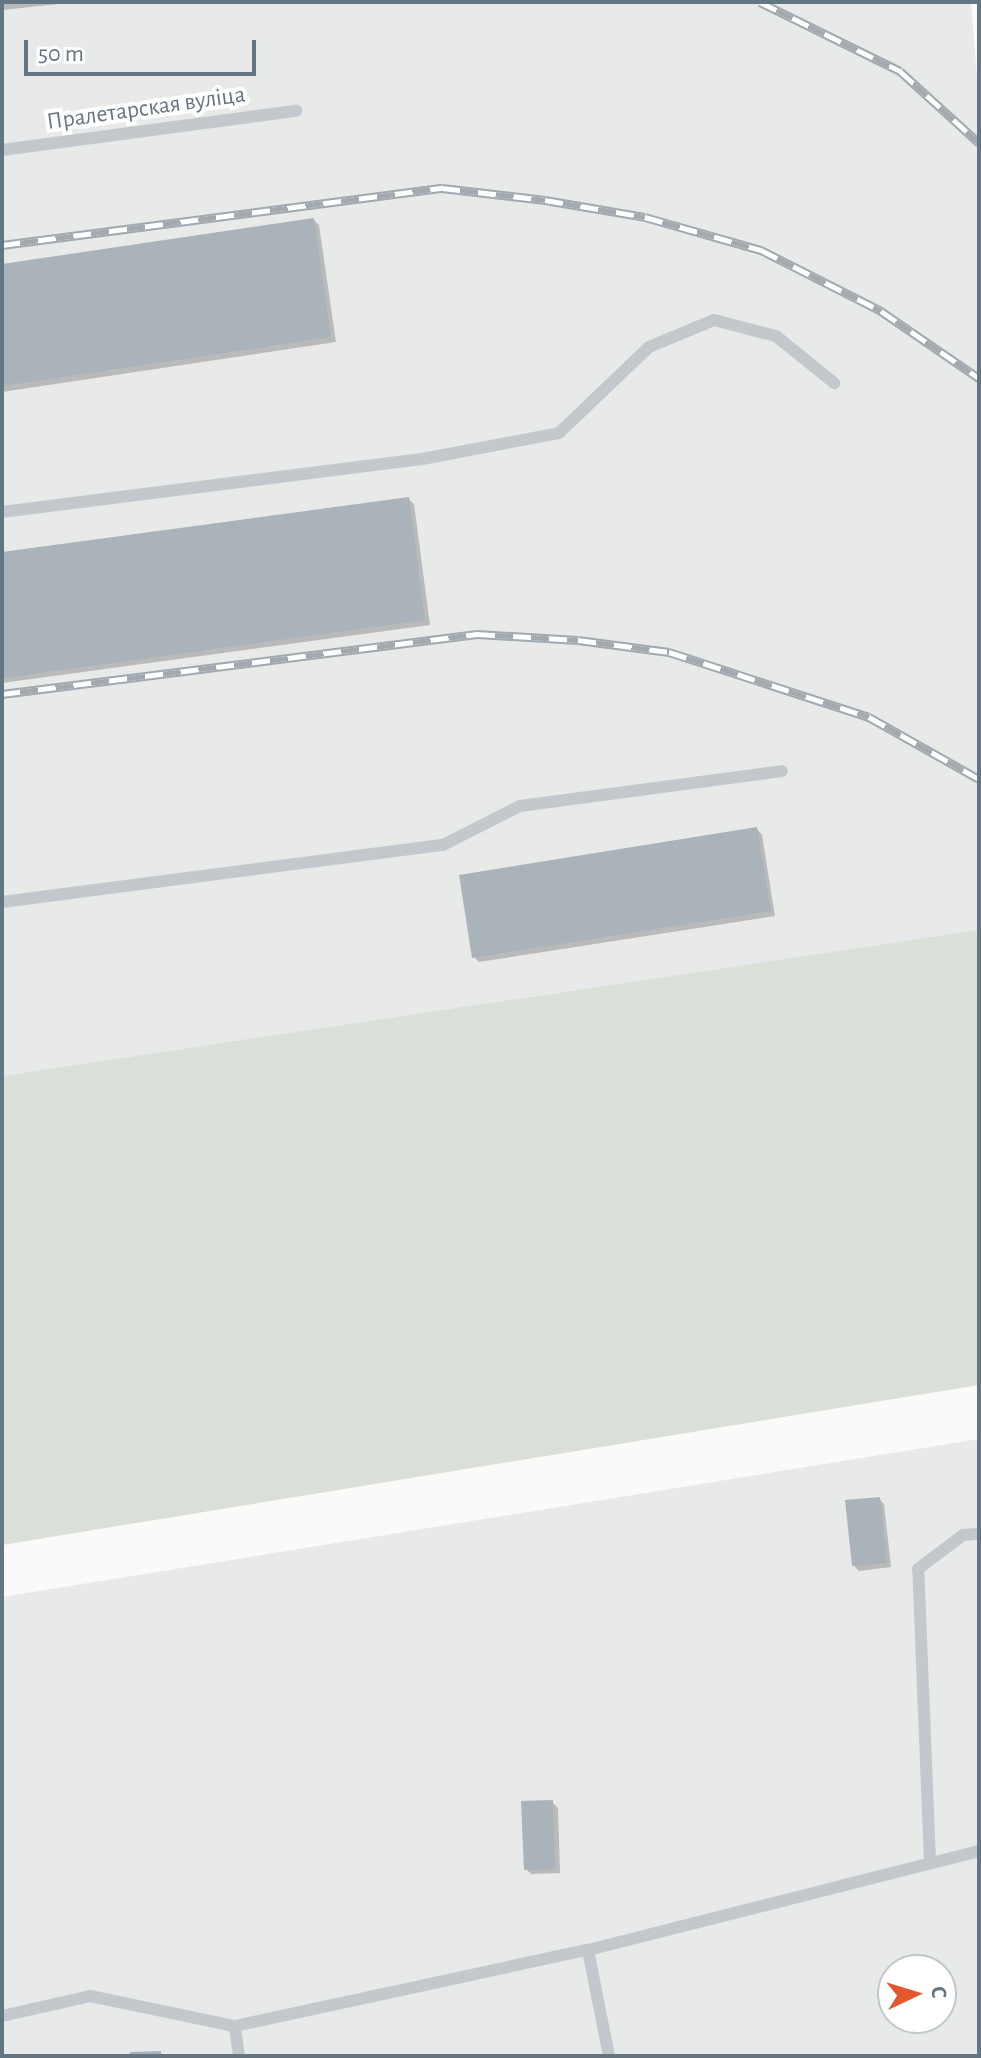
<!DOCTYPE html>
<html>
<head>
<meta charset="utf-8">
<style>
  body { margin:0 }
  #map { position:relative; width:981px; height:2058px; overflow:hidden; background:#fafaf8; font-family:"Alegreya Sans",sans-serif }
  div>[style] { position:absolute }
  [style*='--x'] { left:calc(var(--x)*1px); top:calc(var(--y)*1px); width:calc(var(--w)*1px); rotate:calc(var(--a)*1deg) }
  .built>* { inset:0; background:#e8e9e9 }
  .green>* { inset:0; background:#dadfd7 }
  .shadow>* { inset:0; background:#0003 }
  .building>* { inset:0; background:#aab3b9 }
  .service>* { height:12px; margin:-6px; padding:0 6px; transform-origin:6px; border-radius:6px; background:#c3c8cc }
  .rail>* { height:9px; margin-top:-4.5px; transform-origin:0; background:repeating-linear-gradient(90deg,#fff 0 18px,#a2aab0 0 36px); box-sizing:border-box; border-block:2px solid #a2aab0 }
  span { translate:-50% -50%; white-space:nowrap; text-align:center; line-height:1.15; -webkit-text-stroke:8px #fff; paint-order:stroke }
  .street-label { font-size:24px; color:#657683 }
  .frame { position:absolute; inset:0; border:4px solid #657683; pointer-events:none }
  .north { position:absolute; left:877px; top:1954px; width:80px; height:80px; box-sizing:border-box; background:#fff; border:2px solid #c1c8cd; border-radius:50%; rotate:86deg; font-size:22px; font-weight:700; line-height:32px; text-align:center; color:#657683 }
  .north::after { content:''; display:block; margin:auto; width:28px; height:36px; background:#e4572e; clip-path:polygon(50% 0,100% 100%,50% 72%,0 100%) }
  .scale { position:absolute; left:24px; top:40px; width:232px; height:36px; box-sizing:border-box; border:4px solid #657683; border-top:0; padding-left:10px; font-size:24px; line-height:28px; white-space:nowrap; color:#657683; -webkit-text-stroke:6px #fff; paint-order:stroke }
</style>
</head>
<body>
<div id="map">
  <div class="built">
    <i style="clip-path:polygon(2px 2px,971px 2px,979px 101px,979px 1367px,2px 1519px)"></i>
    <i style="clip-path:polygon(evenodd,979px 1439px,979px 2056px,2px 2056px,2px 1597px,979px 1439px,893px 1970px,941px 1970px,941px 2018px,893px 2018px,893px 1970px)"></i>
  </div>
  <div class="green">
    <i style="clip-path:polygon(979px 930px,979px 1385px,2px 1545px,2px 1076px)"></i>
  </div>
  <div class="shadow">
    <i style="clip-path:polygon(2px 2px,78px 2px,2px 10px)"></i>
    <i style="clip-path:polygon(314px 220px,319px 225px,336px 342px,2px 392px,2px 266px)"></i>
    <i style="clip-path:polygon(408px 499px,414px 504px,430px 625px,2px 683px,2px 554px)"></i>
    <i style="clip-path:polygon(757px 829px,762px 835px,775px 916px,479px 962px,474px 957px)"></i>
    <i style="clip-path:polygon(879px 1499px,884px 1504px,891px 1567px,859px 1571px,854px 1566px)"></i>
    <i style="clip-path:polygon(552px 1802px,558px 1808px,560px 1873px,531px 1874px,526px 1869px)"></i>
  </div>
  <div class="building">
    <i style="clip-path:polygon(314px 218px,331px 337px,2px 386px,2px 264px)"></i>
    <i style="clip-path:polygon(409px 497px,425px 620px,2px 678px,2px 552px)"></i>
    <i style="clip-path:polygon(757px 827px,771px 911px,472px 958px,459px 875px)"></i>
    <i style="clip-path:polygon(880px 1497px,887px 1563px,852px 1566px,845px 1500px)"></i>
    <i style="clip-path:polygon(553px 1800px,555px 1869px,524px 1870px,521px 1801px)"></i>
    <i style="clip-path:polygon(161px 2051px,161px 2056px,130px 2056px,130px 2052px)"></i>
  </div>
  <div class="service">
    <i style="--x:2;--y:150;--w:297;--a:-7.6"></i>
    <i style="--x:2;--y:512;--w:423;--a:-7.2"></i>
    <i style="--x:422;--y:459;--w:139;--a:-10.7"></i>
    <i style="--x:559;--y:433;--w:124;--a:-43.7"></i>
    <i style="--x:649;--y:347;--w:70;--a:-22.6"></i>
    <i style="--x:714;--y:320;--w:64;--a:14.5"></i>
    <i style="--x:776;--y:336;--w:75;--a:39"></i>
    <i style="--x:2;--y:902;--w:445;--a:-7.4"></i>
    <i style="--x:443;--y:845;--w:86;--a:-26.9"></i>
    <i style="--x:520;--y:806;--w:264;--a:-7.6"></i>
    <i style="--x:930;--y:1862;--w:293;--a:-92.3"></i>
    <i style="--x:918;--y:1569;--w:56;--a:-37.1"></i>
    <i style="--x:963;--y:1535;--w:16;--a:-4"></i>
    <i style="--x:2;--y:2016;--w:90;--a:-12.8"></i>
    <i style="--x:90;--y:1996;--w:148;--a:11.7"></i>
    <i style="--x:239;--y:2056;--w:30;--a:-98"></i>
    <i style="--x:235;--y:2026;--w:361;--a:-12.2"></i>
    <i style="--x:609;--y:2056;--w:108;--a:-101.2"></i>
    <i style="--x:588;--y:1950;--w:403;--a:-14.2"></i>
  </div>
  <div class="rail">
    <i style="--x:760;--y:2;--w:156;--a:26.2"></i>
    <i style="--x:900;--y:71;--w:107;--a:42.3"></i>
    <i style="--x:2;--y:245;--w:444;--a:-7.4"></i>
    <i style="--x:442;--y:188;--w:104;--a:6.6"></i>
    <i style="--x:545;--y:200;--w:101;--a:9.6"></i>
    <i style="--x:645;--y:217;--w:121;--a:15.9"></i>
    <i style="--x:761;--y:250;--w:135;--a:26.9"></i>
    <i style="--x:881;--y:311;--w:119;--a:34.4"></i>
    <i style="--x:2;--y:694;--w:479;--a:-7.2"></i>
    <i style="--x:477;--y:634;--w:101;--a:3.4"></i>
    <i style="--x:578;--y:640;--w:92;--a:7.5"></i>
    <i style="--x:669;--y:652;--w:210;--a:18"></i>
    <i style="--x:869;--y:717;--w:126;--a:29.4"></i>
  </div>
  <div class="street-label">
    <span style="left:146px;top:109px;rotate:-8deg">Пралетарская вуліца</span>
  </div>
  <div class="frame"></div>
  <div class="north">С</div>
  <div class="scale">50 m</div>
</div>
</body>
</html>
